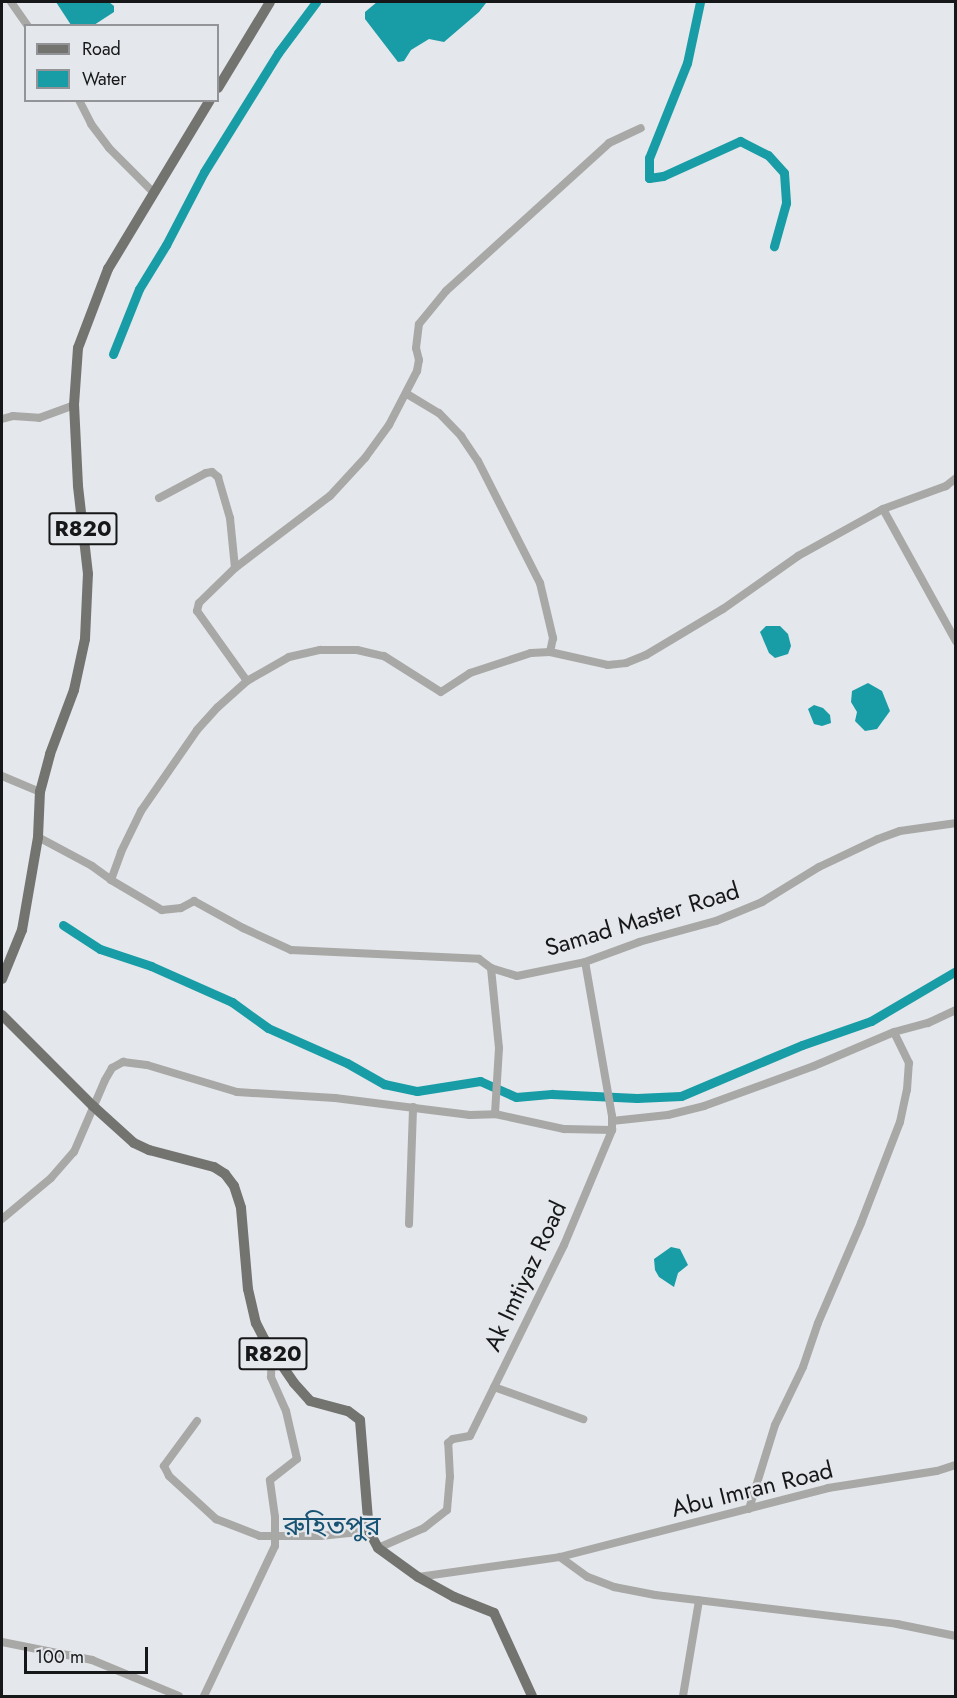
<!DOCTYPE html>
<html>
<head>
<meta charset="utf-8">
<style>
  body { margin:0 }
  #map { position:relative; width:957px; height:1698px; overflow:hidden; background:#e4e7eb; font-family:Jost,"Noto Sans Bengali",sans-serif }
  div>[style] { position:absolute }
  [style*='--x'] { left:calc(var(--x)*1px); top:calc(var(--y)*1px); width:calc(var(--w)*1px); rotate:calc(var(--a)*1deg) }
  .water>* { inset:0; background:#189ca6 }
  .canal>* { height:9px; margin:-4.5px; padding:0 4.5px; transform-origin:4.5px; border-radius:4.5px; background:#189ca6 }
  .minor>* { height:8px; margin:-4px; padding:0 4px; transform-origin:4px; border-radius:4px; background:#a8a8a6 }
  .major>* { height:10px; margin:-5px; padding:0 5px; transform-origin:5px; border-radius:5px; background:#737470 }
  span { translate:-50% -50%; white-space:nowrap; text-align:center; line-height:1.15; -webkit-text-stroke:4.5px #e4e7eb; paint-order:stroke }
  .shield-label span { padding:2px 4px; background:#e4e7eb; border:2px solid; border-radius:4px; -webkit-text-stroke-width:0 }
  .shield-label { font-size:22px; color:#161718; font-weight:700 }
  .street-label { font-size:24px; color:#161718 }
  .quarter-label { font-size:27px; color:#185374 }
  .frame { position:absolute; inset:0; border:3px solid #161718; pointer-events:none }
  .legend { position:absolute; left:24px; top:24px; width:195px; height:78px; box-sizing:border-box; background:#e4e7eb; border:2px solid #929497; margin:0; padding:8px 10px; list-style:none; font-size:18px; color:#161718 }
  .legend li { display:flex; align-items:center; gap:12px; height:30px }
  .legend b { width:30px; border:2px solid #929497 }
  .scale { position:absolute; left:24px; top:1647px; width:124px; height:27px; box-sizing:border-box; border:3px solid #161718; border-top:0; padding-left:8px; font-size:18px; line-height:21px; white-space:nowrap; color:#161718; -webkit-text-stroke:4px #e4e7eb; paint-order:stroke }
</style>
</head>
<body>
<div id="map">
  <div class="water">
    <i style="clip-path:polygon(56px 2px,109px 2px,114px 6px,114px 12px,94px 25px,71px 25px)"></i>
    <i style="clip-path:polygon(377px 2px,485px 2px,486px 3px,479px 12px,444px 42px,429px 39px,411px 50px,404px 61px,398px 62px,365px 19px,365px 12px)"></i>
    <i style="clip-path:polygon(766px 626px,780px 626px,788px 634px,791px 646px,788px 654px,775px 658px,769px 653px,760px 632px)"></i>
    <i style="clip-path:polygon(868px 683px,882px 691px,890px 711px,877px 729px,865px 731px,855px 721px,857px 712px,851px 702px,852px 691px)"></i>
    <i style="clip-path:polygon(814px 705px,823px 708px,830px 715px,831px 723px,822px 726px,814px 724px,808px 709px)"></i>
    <i style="clip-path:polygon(671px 1247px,680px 1249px,688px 1265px,678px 1273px,674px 1287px,659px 1277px,655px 1270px,654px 1259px)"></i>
  </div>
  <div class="canal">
    <i style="--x:700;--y:2;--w:62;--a:102"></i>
    <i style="--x:687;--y:63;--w:102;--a:111.8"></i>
    <i style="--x:649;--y:158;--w:20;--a:90"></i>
    <i style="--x:649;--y:178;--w:14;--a:-8"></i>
    <i style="--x:663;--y:176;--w:85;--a:-24.4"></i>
    <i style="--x:740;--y:141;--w:31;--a:27"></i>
    <i style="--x:768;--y:155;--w:24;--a:48"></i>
    <i style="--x:784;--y:173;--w:30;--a:86"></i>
    <i style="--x:786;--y:203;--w:45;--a:105.6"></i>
    <i style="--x:113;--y:354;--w:70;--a:-68.2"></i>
    <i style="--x:139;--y:289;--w:52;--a:-58.5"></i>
    <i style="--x:166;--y:245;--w:82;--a:-62.5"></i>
    <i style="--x:204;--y:172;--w:140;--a:-58.1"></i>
    <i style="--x:278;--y:53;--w:64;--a:-53.3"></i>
    <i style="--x:63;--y:925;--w:44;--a:33"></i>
    <i style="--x:100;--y:949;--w:54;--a:18.4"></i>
    <i style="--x:151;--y:966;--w:89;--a:24"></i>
    <i style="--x:232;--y:1002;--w:44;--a:35.8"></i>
    <i style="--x:268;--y:1028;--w:86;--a:23.9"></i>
    <i style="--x:347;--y:1063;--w:43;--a:29.6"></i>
    <i style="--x:384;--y:1084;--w:34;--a:12"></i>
    <i style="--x:417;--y:1091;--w:64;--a:-9"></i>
    <i style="--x:480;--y:1081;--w:39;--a:24"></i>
    <i style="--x:516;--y:1097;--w:36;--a:-5"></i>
    <i style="--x:552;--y:1094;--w:85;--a:2.7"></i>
    <i style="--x:637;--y:1098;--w:44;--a:-2.6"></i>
    <i style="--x:681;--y:1096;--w:131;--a:-22.9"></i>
    <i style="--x:802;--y:1045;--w:73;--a:-19.2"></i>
    <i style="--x:871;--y:1021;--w:99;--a:-30.5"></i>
  </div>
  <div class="minor">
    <i style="--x:11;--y:2;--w:29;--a:55"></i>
    <i style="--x:79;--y:100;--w:27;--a:63"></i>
    <i style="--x:91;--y:124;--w:30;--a:53"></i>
    <i style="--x:109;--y:148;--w:64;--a:45"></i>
    <i style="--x:407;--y:394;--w:37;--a:31"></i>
    <i style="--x:439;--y:413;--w:32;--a:46"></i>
    <i style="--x:461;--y:436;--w:30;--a:56"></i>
    <i style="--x:478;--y:461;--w:137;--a:63.1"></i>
    <i style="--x:540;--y:583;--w:57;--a:76.7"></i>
    <i style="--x:553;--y:638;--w:14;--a:102"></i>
    <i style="--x:2;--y:419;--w:11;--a:-15"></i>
    <i style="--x:13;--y:416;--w:26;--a:4"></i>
    <i style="--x:39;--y:418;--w:37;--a:-20"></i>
    <i style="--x:956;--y:478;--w:13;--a:141"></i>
    <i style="--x:946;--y:486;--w:67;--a:159.9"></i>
    <i style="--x:883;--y:509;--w:151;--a:61.1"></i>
    <i style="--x:159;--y:498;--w:53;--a:-28"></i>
    <i style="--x:206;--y:473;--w:6;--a:-9"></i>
    <i style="--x:212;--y:472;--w:8;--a:40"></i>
    <i style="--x:218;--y:477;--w:43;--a:73.7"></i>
    <i style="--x:230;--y:518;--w:50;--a:84.3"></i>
    <i style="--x:247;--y:681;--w:86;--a:-125.5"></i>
    <i style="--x:197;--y:611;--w:8;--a:-76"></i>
    <i style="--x:199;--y:603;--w:50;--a:-44.2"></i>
    <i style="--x:235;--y:568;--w:119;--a:-37.2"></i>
    <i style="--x:330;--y:496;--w:52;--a:-47.4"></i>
    <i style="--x:365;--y:458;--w:41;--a:-54"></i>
    <i style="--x:389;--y:425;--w:61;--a:-62.6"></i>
    <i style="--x:417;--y:371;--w:11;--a:-80"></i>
    <i style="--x:419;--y:360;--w:12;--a:-104"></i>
    <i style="--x:416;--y:348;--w:24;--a:-83"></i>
    <i style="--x:419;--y:324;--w:43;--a:-50.7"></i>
    <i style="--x:446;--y:291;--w:220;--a:-42.2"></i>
    <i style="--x:609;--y:143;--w:35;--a:-25"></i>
    <i style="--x:2;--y:776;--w:41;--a:22.8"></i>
    <i style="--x:38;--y:837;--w:61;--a:28.2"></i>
    <i style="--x:92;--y:866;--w:24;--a:36"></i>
    <i style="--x:111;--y:880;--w:59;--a:30.5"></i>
    <i style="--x:162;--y:910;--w:19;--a:-6"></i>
    <i style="--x:181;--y:908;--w:15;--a:-28"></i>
    <i style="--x:194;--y:901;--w:56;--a:28.9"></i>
    <i style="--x:243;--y:928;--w:53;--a:24.6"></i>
    <i style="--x:291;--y:950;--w:188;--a:2.7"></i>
    <i style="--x:479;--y:959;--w:15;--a:37"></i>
    <i style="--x:491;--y:968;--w:27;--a:17"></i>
    <i style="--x:517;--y:976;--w:69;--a:-11.6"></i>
    <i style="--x:585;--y:962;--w:58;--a:-20.3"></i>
    <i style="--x:639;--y:942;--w:80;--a:-15.3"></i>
    <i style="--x:716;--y:921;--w:50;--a:-22.4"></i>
    <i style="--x:762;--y:902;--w:67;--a:-31.6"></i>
    <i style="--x:819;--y:867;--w:65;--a:-25.4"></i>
    <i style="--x:878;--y:839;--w:23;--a:-20"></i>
    <i style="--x:900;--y:831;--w:57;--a:-8.1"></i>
    <i style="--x:111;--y:880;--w:30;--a:-70"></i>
    <i style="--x:121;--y:852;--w:46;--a:-64"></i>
    <i style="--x:141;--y:811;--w:98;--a:-55.3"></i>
    <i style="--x:197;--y:730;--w:31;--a:-48"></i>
    <i style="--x:218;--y:707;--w:39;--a:-42"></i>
    <i style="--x:247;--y:681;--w:48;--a:-29.7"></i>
    <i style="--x:289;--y:657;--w:32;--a:-13"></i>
    <i style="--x:320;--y:650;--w:37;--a:0"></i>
    <i style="--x:357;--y:650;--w:28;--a:13"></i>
    <i style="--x:384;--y:656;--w:67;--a:32.3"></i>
    <i style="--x:441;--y:692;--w:35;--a:-33"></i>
    <i style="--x:470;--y:673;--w:64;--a:-18.2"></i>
    <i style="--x:531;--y:653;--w:19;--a:-3"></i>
    <i style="--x:550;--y:652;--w:59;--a:12.6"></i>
    <i style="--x:608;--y:665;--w:18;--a:-6"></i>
    <i style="--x:626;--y:663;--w:22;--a:-22"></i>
    <i style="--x:646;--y:655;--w:90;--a:-30.9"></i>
    <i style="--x:723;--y:609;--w:92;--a:-35.2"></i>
    <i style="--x:798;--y:556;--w:97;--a:-28.9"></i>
    <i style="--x:491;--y:968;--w:80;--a:84.3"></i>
    <i style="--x:499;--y:1048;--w:66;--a:93.5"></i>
    <i style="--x:612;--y:1121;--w:56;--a:-6.1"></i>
    <i style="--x:668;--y:1115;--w:37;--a:-14"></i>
    <i style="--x:704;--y:1106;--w:117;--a:-20"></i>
    <i style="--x:814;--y:1066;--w:87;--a:-23"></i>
    <i style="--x:2;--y:1219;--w:64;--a:-39.9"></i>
    <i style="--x:51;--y:1178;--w:35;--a:-49"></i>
    <i style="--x:74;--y:1152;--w:78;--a:-66.7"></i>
    <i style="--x:105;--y:1080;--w:14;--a:-60"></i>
    <i style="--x:112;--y:1068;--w:13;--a:-29"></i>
    <i style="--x:123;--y:1062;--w:24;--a:7"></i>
    <i style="--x:147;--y:1065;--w:94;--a:16.7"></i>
    <i style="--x:237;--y:1092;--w:98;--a:3.5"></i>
    <i style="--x:335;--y:1098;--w:136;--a:7.2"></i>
    <i style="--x:470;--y:1115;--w:25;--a:-2"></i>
    <i style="--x:495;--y:1114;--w:71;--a:12.3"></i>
    <i style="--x:564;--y:1129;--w:48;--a:1.2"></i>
    <i style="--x:409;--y:1224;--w:117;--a:-88"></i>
    <i style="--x:494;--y:1387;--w:95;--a:19.8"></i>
    <i style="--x:197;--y:1421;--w:56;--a:126.3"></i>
    <i style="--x:164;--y:1466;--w:11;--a:63"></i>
    <i style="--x:169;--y:1476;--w:64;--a:42.5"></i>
    <i style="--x:216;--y:1519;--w:47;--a:21.1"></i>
    <i style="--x:260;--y:1536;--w:60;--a:0"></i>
    <i style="--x:320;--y:1536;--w:49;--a:-5.8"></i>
    <i style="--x:749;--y:1509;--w:88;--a:-72.8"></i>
    <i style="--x:775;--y:1425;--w:64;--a:-64.2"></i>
    <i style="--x:803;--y:1367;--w:46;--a:-71.2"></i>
    <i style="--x:818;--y:1323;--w:109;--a:-66.7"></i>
    <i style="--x:861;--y:1223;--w:108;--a:-68.9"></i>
    <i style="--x:900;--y:1122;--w:33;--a:-78"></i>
    <i style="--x:907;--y:1090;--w:27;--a:-86"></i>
    <i style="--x:909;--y:1063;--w:34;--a:-116"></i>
    <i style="--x:894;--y:1032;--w:35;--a:-15"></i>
    <i style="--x:928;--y:1023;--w:31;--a:-25"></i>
    <i style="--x:378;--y:1548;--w:50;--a:-23.5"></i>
    <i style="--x:424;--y:1528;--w:29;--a:-38"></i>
    <i style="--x:447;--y:1510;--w:33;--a:-85"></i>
    <i style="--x:450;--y:1477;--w:34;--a:-93"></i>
    <i style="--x:448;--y:1443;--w:6;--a:-39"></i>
    <i style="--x:453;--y:1439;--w:17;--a:-10"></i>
    <i style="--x:470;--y:1436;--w:213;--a:-63.8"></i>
    <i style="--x:564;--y:1245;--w:125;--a:-67.3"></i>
    <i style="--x:612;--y:1130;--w:14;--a:-90"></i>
    <i style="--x:612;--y:1116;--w:156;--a:-99.9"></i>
    <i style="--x:560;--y:1557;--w:34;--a:36"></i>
    <i style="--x:588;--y:1577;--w:28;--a:21"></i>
    <i style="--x:614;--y:1587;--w:42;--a:11"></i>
    <i style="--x:655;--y:1595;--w:244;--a:6.8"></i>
    <i style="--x:897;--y:1624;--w:60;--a:11.5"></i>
    <i style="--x:418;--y:1577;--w:143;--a:-8"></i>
    <i style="--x:560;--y:1557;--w:277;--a:-14.4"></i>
    <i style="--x:828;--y:1488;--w:110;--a:-8.9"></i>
    <i style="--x:937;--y:1471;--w:20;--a:-18"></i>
    <i style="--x:2;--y:1642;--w:92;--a:11.3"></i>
    <i style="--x:92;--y:1660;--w:94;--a:22.5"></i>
    <i style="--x:204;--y:1696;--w:166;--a:-64.7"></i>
    <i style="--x:275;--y:1546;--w:29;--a:-90"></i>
    <i style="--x:275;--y:1517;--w:37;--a:-98"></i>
    <i style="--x:270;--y:1480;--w:34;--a:-38"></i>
    <i style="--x:297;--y:1459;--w:49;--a:-102.9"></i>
    <i style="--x:286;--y:1411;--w:37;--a:-114"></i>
    <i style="--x:271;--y:1377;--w:24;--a:-88"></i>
    <i style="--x:683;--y:1696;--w:97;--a:-80.5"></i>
  </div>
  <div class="major">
    <i style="--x:218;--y:88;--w:100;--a:-58.8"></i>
    <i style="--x:2;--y:979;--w:53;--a:-67.8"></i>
    <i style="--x:22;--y:930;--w:94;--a:-80.2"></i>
    <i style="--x:38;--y:837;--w:45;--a:-87.5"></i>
    <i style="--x:40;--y:792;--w:39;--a:-75"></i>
    <i style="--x:50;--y:754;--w:68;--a:-69.4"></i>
    <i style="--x:74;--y:690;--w:52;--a:-77.8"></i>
    <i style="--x:85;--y:639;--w:65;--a:-87.4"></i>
    <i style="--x:88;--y:574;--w:89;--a:-96.5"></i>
    <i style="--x:78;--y:486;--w:81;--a:-92.8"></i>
    <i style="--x:74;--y:405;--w:57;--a:-86"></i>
    <i style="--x:78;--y:348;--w:85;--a:-69.2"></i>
    <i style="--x:108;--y:269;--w:197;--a:-58.9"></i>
    <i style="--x:2;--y:1015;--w:129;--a:45"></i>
    <i style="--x:93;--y:1106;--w:55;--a:42.1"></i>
    <i style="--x:134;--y:1143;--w:17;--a:25"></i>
    <i style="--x:149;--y:1150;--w:67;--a:14.7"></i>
    <i style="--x:214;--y:1167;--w:13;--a:32"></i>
    <i style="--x:225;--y:1174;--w:15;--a:53"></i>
    <i style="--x:234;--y:1186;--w:23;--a:72"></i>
    <i style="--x:241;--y:1208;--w:81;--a:85.1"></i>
    <i style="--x:248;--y:1289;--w:35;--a:77"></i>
    <i style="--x:256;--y:1323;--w:18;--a:63"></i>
    <i style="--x:264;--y:1339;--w:53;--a:55.7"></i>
    <i style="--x:294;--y:1383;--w:24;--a:48"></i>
    <i style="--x:310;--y:1401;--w:39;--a:15"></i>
    <i style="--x:348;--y:1411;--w:15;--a:37"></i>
    <i style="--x:360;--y:1420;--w:111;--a:85.4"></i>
    <i style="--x:369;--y:1531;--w:19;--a:62"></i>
    <i style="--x:378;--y:1548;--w:49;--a:35.9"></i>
    <i style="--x:418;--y:1577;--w:41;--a:29.1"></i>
    <i style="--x:454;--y:1597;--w:43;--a:21.8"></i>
    <i style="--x:494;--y:1613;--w:91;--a:65.4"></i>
  </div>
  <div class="shield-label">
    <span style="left:83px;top:529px">R820</span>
    <span style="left:273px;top:1354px">R820</span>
  </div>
  <div class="street-label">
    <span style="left:642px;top:919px;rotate:-17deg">Samad Master Road</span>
    <span style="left:525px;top:1276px;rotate:-65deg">Ak Imtiyaz Road</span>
    <span style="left:752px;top:1489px;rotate:-14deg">Abu Imran Road</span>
  </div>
  <div class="quarter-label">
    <span style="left:332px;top:1526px">রুহিতপুর</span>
  </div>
  <div class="frame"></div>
  <ul class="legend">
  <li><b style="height:8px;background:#737470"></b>Road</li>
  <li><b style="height:16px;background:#189ca6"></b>Water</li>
  </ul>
  <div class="scale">100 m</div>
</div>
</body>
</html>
